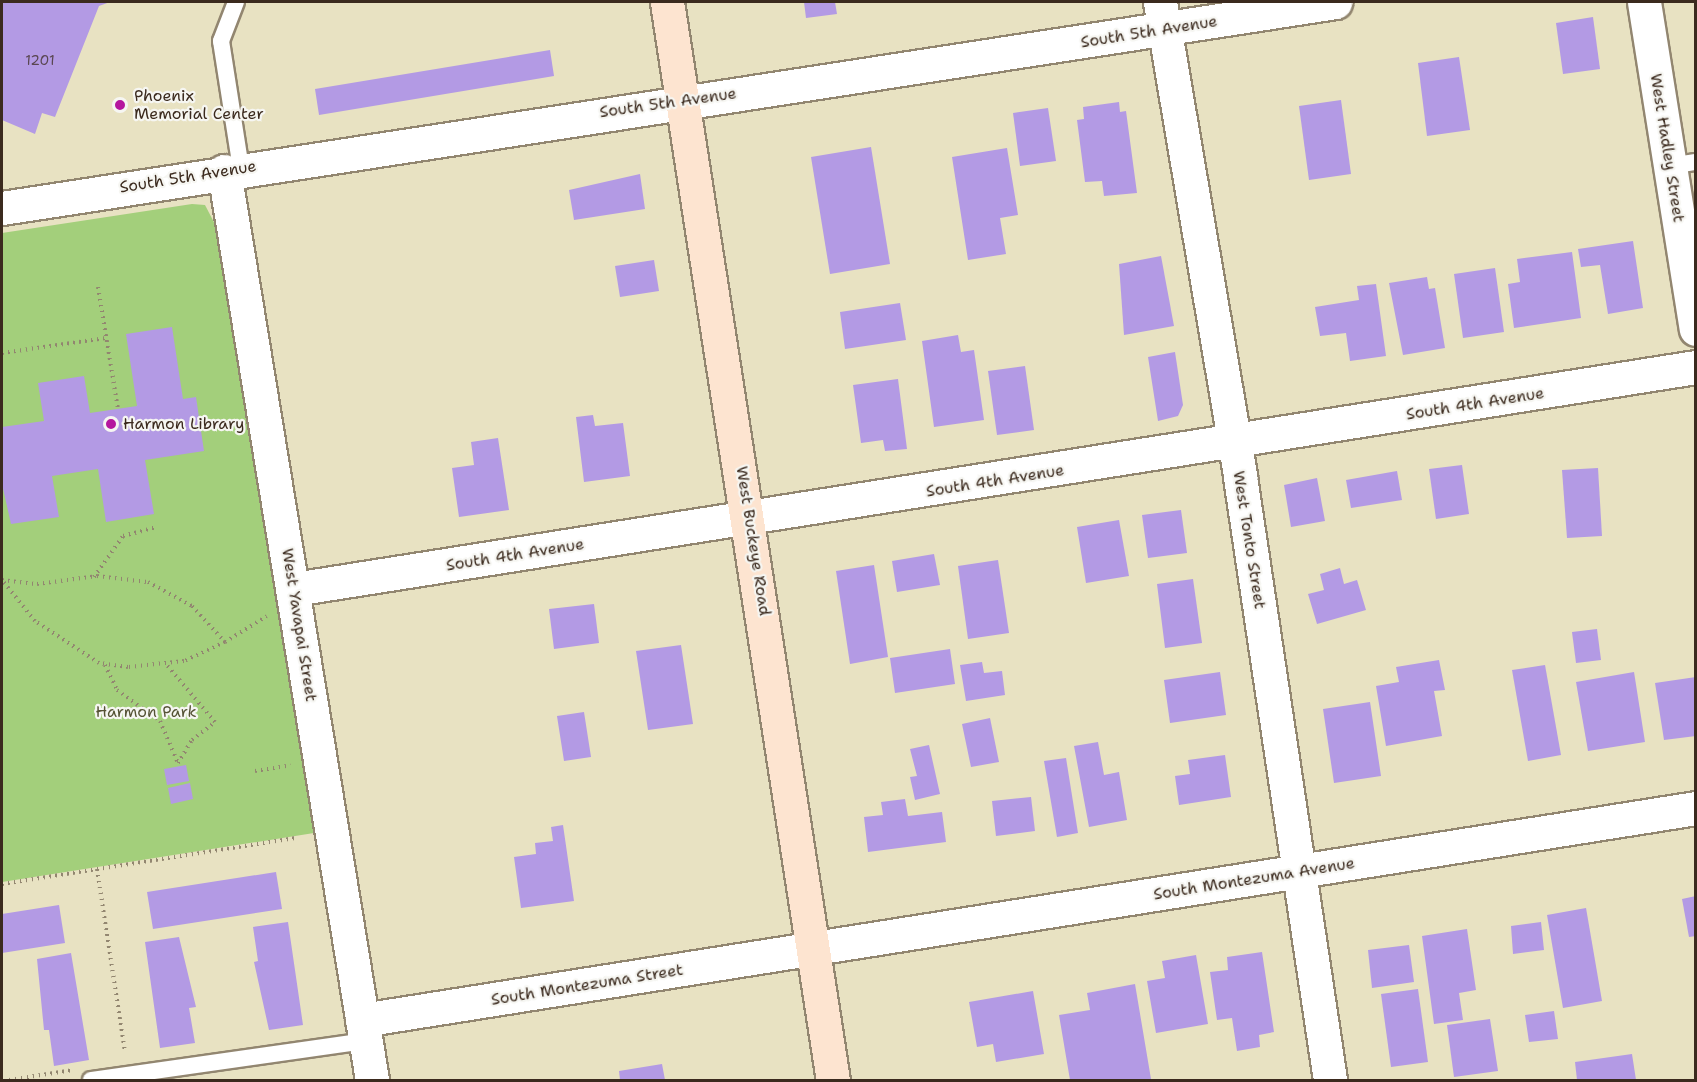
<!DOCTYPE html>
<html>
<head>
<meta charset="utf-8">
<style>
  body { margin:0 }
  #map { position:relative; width:1697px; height:1082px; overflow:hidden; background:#e8e2c2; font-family:"Shantell Sans",sans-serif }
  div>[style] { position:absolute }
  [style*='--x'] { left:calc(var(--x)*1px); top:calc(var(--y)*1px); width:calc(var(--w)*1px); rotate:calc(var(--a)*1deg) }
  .green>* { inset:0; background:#a3cf7b }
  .building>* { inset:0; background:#b39ae4 }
  .path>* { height:4px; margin-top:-2px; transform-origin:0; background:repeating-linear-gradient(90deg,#928670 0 1.5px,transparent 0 6px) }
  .roads { filter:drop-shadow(2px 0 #928670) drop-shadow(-2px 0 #928670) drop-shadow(0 2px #928670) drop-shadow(0 -2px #928670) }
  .service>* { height:16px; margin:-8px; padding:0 8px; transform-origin:8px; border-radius:8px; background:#fff }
  .minor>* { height:33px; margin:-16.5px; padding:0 16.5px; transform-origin:16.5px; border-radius:16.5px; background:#fff }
  .secondary>* { height:33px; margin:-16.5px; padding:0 16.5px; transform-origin:16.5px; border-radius:16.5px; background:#fde4d0 }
  .dots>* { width:16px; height:16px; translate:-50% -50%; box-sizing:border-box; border:3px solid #f6f6f2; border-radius:50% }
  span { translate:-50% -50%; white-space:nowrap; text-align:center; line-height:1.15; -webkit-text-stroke:4.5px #f6f6f2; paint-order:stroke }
  .number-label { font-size:14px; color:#594650 }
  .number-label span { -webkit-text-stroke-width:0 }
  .street-label { font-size:16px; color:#3b2a1e }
  .poi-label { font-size:16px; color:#3b2a1e }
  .left { translate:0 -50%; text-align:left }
  .park-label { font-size:16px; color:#555335 }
  .frame { position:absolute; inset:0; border:3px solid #3b2a1e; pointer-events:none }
</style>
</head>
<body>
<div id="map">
  <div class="green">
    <i style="clip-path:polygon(192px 204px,205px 205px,218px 230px,314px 833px,2px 882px,2px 233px)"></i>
  </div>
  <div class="building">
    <i style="clip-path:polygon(2px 2px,110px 2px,99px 6px,55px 117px,42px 113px,35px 134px,2px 120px)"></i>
    <i style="clip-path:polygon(804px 2px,835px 2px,837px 14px,806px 18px)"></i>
    <i style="clip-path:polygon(1593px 17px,1600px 69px,1563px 74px,1556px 23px)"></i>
    <i style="clip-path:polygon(550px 50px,554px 76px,319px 115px,315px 89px)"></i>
    <i style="clip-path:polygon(1459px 57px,1470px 130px,1427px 136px,1418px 63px)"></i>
    <i style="clip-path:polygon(1341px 100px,1351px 174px,1309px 180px,1299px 106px)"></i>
    <i style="clip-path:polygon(1119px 102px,1120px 112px,1126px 111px,1137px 193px,1104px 196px,1102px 181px,1085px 182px,1077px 120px,1084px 119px,1083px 107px)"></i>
    <i style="clip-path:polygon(1048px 108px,1056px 161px,1020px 166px,1013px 113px)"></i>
    <i style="clip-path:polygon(871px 147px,890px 264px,830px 274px,811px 157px)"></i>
    <i style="clip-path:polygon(1007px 148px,1018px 215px,1000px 218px,1006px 254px,968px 260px,952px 157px)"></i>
    <i style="clip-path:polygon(640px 174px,645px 209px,574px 220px,569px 190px)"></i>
    <i style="clip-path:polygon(1633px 241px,1643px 308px,1608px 314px,1600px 265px,1581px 267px,1578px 249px)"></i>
    <i style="clip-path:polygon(1572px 252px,1581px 318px,1514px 328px,1508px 284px,1520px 282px,1517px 259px)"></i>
    <i style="clip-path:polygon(1161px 256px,1174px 326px,1124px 335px,1119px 264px)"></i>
    <i style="clip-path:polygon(654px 260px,659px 291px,620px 297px,615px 266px)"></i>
    <i style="clip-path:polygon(1495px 268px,1504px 332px,1463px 338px,1454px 274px)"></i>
    <i style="clip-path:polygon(1427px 277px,1429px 289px,1435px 288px,1445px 348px,1403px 355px,1389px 283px)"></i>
    <i style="clip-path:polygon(1376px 284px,1386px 356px,1350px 361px,1346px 333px,1320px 336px,1315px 307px,1359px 300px,1357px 286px)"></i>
    <i style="clip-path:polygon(900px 303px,906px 340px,845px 349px,840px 312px)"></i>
    <i style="clip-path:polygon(172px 327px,183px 399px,196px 397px,204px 451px,145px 460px,154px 514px,106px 522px,98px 469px,52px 476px,59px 517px,11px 524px,2px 484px,2px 427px,44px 421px,38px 383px,84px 376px,90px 413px,137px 406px,126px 334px)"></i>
    <i style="clip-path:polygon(958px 335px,961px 352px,974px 350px,984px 420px,934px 427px,922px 341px)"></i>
    <i style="clip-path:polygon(1175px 352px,1183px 405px,1178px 416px,1158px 421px,1148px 357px)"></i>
    <i style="clip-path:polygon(1025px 366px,1034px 430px,997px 435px,988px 371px)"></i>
    <i style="clip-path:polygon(898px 379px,907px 449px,885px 451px,883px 440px,861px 443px,853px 385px)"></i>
    <i style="clip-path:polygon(593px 415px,595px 426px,623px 423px,630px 476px,584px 482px,576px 417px)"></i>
    <i style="clip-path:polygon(498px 438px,509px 510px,459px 517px,452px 468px,474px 465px,471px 442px)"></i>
    <i style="clip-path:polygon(1462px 465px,1469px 514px,1436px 519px,1429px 469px)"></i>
    <i style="clip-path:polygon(1598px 468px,1602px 536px,1567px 538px,1562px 470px)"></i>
    <i style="clip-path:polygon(1397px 471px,1402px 500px,1351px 508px,1346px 480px)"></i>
    <i style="clip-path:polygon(1317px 478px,1325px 521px,1291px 527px,1284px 485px)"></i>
    <i style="clip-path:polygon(1181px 510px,1187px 553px,1148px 558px,1142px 515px)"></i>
    <i style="clip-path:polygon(1119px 520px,1129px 576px,1086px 583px,1077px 527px)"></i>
    <i style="clip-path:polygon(934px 554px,940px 585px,897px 592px,892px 561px)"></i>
    <i style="clip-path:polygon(998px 560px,1009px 633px,968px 639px,958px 566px)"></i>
    <i style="clip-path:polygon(874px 565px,888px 657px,850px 664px,836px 571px)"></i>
    <i style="clip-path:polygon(1340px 568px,1344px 584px,1357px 580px,1366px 610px,1317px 624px,1308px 594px,1324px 590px,1320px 574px)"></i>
    <i style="clip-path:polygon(1193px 579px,1202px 643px,1165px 648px,1157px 584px)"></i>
    <i style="clip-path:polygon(594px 604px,599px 643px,554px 649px,549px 609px)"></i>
    <i style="clip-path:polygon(1597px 629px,1601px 660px,1576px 663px,1572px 632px)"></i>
    <i style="clip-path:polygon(681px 645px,693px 724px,648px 730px,636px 651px)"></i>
    <i style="clip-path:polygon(950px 649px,955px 684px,895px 693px,890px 658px)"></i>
    <i style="clip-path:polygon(1439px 660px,1445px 690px,1434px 691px,1442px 736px,1386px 746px,1376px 686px,1399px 682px,1396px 667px)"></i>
    <i style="clip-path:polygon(982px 662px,984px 673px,1002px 671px,1005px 695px,966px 701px,960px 665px)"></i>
    <i style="clip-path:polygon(1545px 665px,1561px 755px,1528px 761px,1512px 670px)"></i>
    <i style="clip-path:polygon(1220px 672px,1226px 715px,1170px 723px,1164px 680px)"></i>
    <i style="clip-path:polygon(1634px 672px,1645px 742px,1588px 751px,1576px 682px)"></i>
    <i style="clip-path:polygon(1696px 677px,1696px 736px,1664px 740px,1655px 683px)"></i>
    <i style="clip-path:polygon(1370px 702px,1381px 776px,1334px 783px,1323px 709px)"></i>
    <i style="clip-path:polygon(584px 712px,591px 757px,564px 761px,557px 716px)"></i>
    <i style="clip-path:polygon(990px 718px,999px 762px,971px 767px,962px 724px)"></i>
    <i style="clip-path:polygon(1098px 742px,1104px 775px,1119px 772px,1127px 820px,1089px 827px,1074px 746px)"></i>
    <i style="clip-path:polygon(929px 745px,940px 794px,915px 800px,910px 777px,917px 776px,910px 749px)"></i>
    <i style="clip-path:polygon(1225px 755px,1231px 797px,1179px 805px,1175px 776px,1190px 774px,1188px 760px)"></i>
    <i style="clip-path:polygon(1066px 758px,1078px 833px,1057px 837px,1044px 761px)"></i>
    <i style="clip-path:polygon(186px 765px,189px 781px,167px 785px,164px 769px)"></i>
    <i style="clip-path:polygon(190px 783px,193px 799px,171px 804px,168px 788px)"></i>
    <i style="clip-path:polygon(1031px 797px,1035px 831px,996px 836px,992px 801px)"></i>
    <i style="clip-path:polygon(905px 799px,908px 816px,942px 812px,946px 842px,868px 852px,864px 817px,883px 815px,881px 802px)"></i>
    <i style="clip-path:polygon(563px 825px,574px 901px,521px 908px,514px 857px,536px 854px,535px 843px,553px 841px,551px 827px)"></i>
    <i style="clip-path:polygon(276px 872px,282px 909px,153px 929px,147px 892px)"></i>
    <i style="clip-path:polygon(1696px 896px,1696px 936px,1689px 937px,1682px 899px)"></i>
    <i style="clip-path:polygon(59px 905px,65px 943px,2px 953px,2px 914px)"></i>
    <i style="clip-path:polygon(1586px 908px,1602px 1001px,1563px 1008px,1547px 915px)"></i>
    <i style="clip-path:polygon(288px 922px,303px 1025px,269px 1030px,254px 962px,258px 961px,253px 927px)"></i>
    <i style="clip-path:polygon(1541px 922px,1544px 950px,1513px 954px,1511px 926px)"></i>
    <i style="clip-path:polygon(1467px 929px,1476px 990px,1459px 993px,1463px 1020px,1434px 1024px,1422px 936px)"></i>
    <i style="clip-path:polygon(179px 937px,196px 1007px,189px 1008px,195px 1043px,160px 1048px,145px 942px)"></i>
    <i style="clip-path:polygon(1409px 945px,1414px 982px,1372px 988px,1368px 950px)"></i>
    <i style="clip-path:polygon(1262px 952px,1274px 1032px,1259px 1035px,1260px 1047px,1237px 1051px,1232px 1018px,1217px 1020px,1210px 972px,1228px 970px,1227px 957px)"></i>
    <i style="clip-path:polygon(71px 953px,89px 1060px,54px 1066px,49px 1030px,44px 1030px,37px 959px)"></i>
    <i style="clip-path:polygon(1196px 955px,1208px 1024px,1156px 1033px,1147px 981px,1165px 978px,1162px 961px)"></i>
    <i style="clip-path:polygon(1135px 984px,1151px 1079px,1070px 1080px,1059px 1015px,1090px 1010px,1087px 993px)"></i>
    <i style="clip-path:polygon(1418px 989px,1428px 1062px,1391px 1067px,1381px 994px)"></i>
    <i style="clip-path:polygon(1033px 991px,1044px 1054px,996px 1062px,993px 1044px,977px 1047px,969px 1002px)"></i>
    <i style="clip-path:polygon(1554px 1011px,1558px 1039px,1529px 1042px,1525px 1015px)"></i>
    <i style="clip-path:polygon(1490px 1019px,1498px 1071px,1454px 1077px,1447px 1025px)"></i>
    <i style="clip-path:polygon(1632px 1054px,1636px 1080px,1577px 1080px,1575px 1062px)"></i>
    <i style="clip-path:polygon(662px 1064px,665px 1080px,620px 1080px,619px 1071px)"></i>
  </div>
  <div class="path">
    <i style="--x:98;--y:287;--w:124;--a:80.7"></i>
    <i style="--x:2;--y:353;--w:105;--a:-8.2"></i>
    <i style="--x:94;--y:577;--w:50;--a:-54.7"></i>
    <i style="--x:123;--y:536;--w:34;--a:-15"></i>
    <i style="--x:2;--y:580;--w:35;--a:7"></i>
    <i style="--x:37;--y:584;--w:61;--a:-7.6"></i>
    <i style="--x:97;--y:576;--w:51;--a:6.7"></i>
    <i style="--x:148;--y:582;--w:50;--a:28.6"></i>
    <i style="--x:192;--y:606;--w:49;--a:47.5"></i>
    <i style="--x:225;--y:642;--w:45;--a:155.1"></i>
    <i style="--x:184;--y:661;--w:56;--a:173.9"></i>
    <i style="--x:128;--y:667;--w:29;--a:-172"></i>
    <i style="--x:99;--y:663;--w:77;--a:-146.7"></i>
    <i style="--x:35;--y:621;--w:53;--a:-128.8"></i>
    <i style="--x:225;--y:642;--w:49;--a:-31.8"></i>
    <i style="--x:105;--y:665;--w:28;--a:64"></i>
    <i style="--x:117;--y:690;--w:53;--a:35.8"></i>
    <i style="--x:160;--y:721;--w:46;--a:66.8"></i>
    <i style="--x:178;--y:763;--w:27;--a:-59"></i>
    <i style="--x:192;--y:740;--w:29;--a:-38"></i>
    <i style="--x:215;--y:722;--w:76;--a:-130.2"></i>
    <i style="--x:255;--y:771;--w:36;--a:-9"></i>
    <i style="--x:97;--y:869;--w:185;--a:81.3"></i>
    <i style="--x:2;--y:884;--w:297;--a:-8.9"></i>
    <i style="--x:9;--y:1080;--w:65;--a:-8.9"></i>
  </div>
  <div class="roads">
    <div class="service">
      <i style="--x:236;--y:2;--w:42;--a:111"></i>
      <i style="--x:221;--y:41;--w:129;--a:81.1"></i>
      <i style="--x:1670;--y:166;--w:26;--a:-9"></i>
      <i style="--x:91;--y:1080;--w:277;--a:-8.1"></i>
    </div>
    <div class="minor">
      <i style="--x:1160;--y:2;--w:482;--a:80.4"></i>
      <i style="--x:1240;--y:477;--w:610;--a:81.51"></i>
      <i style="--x:1644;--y:2;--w:331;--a:81"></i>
      <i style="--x:224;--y:171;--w:921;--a:80.75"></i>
      <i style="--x:2;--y:208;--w:1349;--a:-8.78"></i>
      <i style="--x:294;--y:589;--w:1419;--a:-9"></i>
      <i style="--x:362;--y:1020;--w:1351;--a:-9.03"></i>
    </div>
    <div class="secondary">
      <i style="--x:667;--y:2;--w:1091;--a:81.25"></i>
    </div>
  </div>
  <div class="dots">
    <i style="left:120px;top:105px;background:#b5179e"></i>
    <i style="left:111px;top:424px;background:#b5179e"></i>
  </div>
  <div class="number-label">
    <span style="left:40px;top:60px">1201</span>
  </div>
  <div class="street-label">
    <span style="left:1149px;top:32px;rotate:-9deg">South 5th Avenue</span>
    <span style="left:668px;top:103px;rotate:-8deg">South 5th Avenue</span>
    <span style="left:1667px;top:148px;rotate:81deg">West Hadley Street</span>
    <span style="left:188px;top:177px;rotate:-9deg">South 5th Avenue</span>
    <span style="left:1475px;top:404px;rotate:-9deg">South 4th Avenue</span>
    <span style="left:995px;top:481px;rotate:-9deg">South 4th Avenue</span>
    <span style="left:1249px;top:540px;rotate:81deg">West Tonto Street</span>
    <span style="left:753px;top:541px;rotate:81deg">West Buckeye Road</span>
    <span style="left:515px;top:555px;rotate:-9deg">South 4th Avenue</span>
    <span style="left:299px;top:625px;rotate:81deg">West Yavapai Street</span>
    <span style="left:1254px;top:879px;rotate:-9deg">South Montezuma Avenue</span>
    <span style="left:587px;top:985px;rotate:-9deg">South Montezuma Street</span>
  </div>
  <div class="poi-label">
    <span class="left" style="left:134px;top:105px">Phoenix<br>Memorial Center</span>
    <span class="left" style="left:123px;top:424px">Harmon Library</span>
  </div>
  <div class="park-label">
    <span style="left:146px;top:712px">Harmon Park</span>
  </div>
  <div class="frame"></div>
</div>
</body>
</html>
